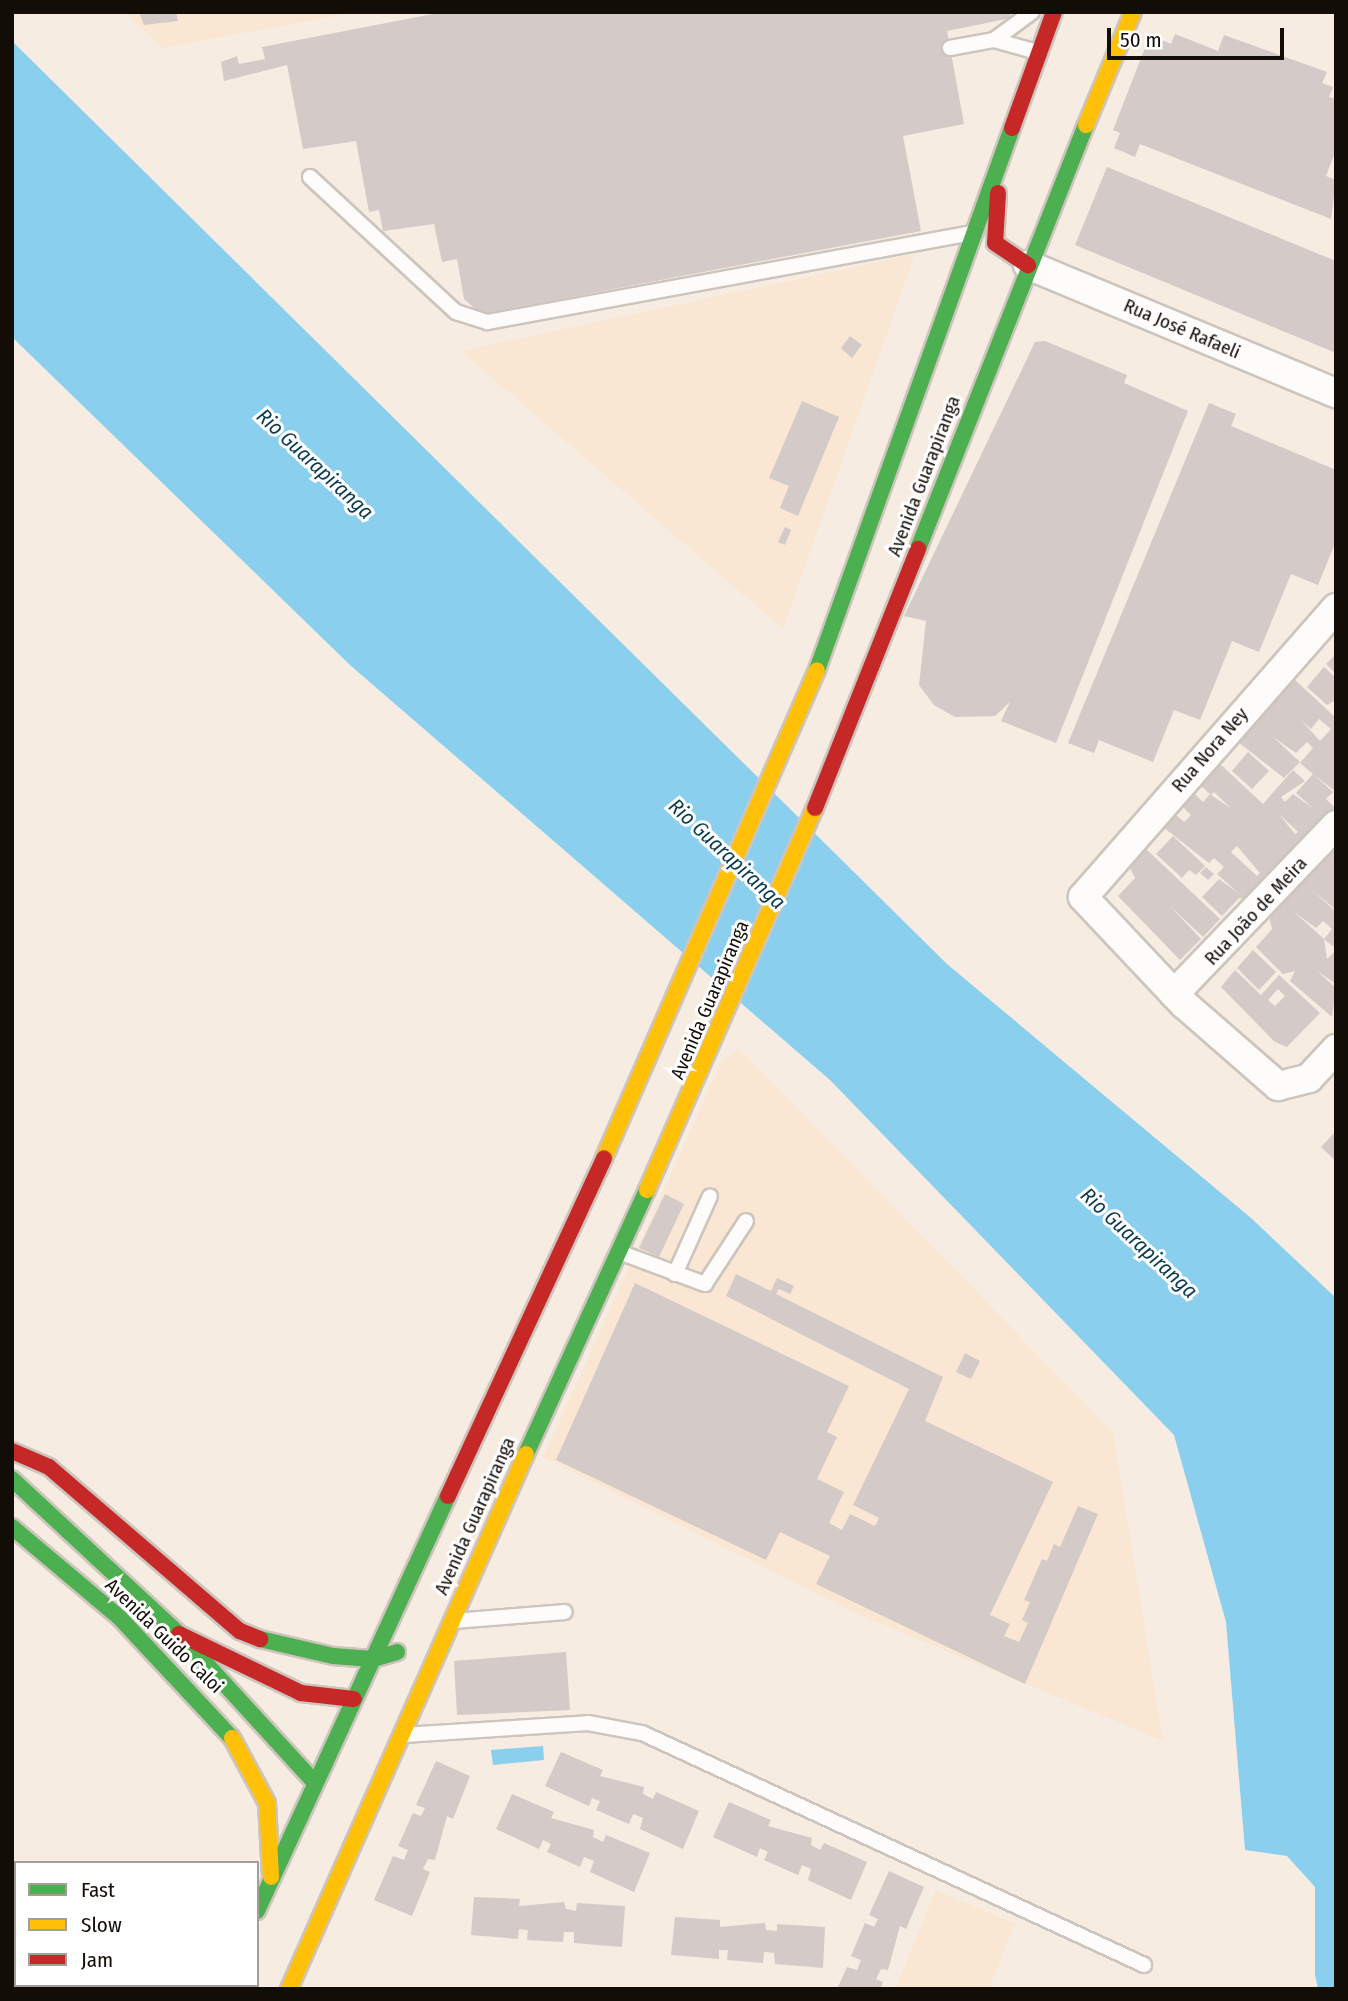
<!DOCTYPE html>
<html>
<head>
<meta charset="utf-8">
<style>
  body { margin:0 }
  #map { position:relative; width:1348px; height:2001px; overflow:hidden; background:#f6ece1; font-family:"Fira Sans Condensed",sans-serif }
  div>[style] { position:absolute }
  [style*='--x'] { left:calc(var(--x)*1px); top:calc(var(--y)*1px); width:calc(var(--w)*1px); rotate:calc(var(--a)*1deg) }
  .built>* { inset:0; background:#f9e7d4 }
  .water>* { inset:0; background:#8ad0ee }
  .building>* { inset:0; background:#d4cac8 }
  .roads { filter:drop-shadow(2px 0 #cdc5bd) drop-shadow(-2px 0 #cdc5bd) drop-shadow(0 2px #cdc5bd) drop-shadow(0 -2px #cdc5bd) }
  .lane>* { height:14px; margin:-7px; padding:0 7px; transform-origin:7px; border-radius:7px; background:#fefcfa }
  .street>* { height:28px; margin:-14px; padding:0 14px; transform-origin:14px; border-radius:14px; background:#fefcfa }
  .fast>* { height:16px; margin:-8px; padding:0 8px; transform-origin:8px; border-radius:8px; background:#4caf50 }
  .slow>* { height:16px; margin:-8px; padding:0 8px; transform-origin:8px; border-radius:8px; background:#ffc107 }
  .jam>* { height:16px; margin:-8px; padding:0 8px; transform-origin:8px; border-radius:8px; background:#c62828 }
  span { translate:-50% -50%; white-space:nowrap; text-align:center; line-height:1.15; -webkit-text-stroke:6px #fff; paint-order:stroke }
  .street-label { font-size:19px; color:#130d07 }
  .water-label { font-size:21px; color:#0b3b4e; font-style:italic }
  .frame { position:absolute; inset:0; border:14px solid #130d07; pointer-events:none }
  .legend { position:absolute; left:14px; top:1861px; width:245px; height:126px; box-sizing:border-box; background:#fff; border:2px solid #a19e9c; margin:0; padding:9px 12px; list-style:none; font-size:21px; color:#130d07 }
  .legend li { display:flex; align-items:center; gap:14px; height:35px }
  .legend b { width:35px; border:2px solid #a19e9c }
  .scale { position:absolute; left:1107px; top:28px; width:177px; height:32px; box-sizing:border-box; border:4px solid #130d07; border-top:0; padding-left:9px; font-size:21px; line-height:24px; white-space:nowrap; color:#130d07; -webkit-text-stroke:5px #fff; paint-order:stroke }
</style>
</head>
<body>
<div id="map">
  <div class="built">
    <i style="clip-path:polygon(124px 12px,359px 12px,162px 48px)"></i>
    <i style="clip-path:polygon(915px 254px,783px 629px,461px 351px)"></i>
    <i style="clip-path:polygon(739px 1048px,1113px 1432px,1163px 1741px,860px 1615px,543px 1457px,722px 1061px)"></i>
    <i style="clip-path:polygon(936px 1890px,1015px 1924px,989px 1989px,895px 1989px)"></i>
  </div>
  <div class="water">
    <i style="clip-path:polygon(12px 41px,947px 964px,1251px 1218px,1336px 1298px,1336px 1989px,1318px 1989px,1315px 1975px,1315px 1887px,1287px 1856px,1245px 1850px,1226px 1622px,1174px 1435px,830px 1080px,350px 665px,12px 337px)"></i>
    <i style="clip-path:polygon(543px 1746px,544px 1760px,493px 1765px,491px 1750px)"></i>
  </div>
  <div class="building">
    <i style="clip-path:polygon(139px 12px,176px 12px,178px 21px,144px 25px)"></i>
    <i style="clip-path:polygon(443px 12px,1010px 12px,1011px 18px,947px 31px,964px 124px,903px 136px,921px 231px,481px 314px,464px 299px,457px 259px,442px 262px,434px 224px,383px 231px,379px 210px,369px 212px,356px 141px,303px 149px,287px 65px,224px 81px,221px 62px,237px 56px,239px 64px,265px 59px,262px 47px)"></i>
    <i style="clip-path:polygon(1175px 34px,1218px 51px,1224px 35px,1327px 72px,1322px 83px,1333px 87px,1329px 97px,1336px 99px,1336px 150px,1326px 176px,1336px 180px,1331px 219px,1140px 144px,1135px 157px,1114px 148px,1120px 133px,1113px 130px,1150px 35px,1171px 44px)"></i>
    <i style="clip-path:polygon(1107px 167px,1336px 261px,1336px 353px,1075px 245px)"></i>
    <i style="clip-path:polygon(850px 336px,862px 345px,852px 358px,841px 348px)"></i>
    <i style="clip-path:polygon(1045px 341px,1127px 375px,1124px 383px,1188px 411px,1056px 743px,1001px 721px,1010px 702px,995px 716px,955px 717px,934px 705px,919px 685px,926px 621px,904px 616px,1035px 342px)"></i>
    <i style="clip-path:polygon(802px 401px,839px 417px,798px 516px,780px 508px,789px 486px,769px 478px)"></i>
    <i style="clip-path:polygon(1209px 403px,1236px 414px,1231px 426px,1336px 470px,1336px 541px,1318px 585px,1291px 574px,1259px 652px,1232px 641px,1200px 720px,1174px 710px,1153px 762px,1099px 740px,1094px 753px,1068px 743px)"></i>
    <i style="clip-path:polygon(785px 527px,791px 530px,785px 545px,778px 542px)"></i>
    <i style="clip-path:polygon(1336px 654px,1336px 674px,1326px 664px)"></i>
    <i style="clip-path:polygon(1324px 667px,1336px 678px,1336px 700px,1327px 705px,1307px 687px)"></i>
    <i style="clip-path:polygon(evenodd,1294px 679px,1336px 718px,1336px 792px,1313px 774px,1333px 792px,1326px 799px,1336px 809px,1253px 900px,1239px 898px,1222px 916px,1202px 897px,1219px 879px,1238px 893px,1217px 874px,1224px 867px,1214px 858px,1209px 863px,1163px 827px,1175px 814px,1184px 822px,1191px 815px,1182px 806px,1193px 792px,1203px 802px,1210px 794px,1200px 785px,1219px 763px,1263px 804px,1293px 770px,1305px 781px,1281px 797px,1285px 802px,1293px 794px,1314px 809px,1296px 793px,1313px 774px,1300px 763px,1313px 748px,1307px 742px,1296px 753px,1273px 737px,1300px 762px,1284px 778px,1238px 742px,1294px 679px,1300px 719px,1311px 729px,1319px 719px,1331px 729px,1320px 741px,1300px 719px,1294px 679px,1214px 792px,1232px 809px,1211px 795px,1214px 792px,1294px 679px,1278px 813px,1298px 832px,1295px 834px,1278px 813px,1294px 679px,1237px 846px,1260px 873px,1257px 876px,1231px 852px,1237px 846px)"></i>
    <i style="clip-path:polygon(1248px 752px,1269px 771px,1252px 789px,1232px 771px)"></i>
    <i style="clip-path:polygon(1173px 836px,1205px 866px,1196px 875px,1189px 870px,1182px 878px,1156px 854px)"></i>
    <i style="clip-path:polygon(1336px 842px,1336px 910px,1311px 889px,1336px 912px,1336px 949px,1324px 939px,1332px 929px,1323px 921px,1316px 928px,1293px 911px,1324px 939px,1327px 959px,1336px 950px,1336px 984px,1317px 971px,1336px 988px,1332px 1017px,1290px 981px,1295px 971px,1283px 974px,1256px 947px,1272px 929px,1269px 916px)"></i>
    <i style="clip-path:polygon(1145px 848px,1220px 919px,1203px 937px,1170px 906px,1201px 939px,1180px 960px,1118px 896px,1135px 878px,1129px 866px)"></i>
    <i style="clip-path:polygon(1206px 867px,1214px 874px,1208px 880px,1200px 873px)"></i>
    <i style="clip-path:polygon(1253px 950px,1276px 972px,1259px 990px,1237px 968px)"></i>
    <i style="clip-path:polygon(evenodd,1235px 970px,1261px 995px,1279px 975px,1320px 1013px,1287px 1047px,1275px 1042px,1221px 987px,1235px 970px,1278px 989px,1285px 996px,1275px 1006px,1268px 1000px,1278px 989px)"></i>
    <i style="clip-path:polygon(1336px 1131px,1336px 1161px,1321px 1147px)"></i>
    <i style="clip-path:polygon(665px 1194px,684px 1204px,659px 1257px,639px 1248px)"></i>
    <i style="clip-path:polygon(736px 1274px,771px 1291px,777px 1278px,794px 1286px,790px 1294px,779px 1289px,776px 1294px,943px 1377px,925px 1421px,1053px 1482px,990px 1615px,1010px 1624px,1004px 1636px,1019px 1642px,1028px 1623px,1022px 1620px,1030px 1602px,1024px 1600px,1042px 1559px,1047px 1561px,1054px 1544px,1060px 1547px,1078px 1506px,1098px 1514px,1025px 1684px,816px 1584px,830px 1556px,780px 1532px,766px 1560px,556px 1460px,635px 1283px,849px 1386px,827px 1432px,837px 1437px,817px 1479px,844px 1492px,829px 1523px,842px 1530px,850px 1514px,875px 1526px,879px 1518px,853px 1505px,909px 1389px,726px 1296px)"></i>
    <i style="clip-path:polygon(965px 1353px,980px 1361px,971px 1379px,956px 1372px)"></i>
    <i style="clip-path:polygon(566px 1652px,570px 1710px,457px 1715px,454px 1661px)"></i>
    <i style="clip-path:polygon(561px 1752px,603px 1770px,600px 1776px,644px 1787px,643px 1794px,653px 1799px,656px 1792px,699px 1811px,683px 1849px,640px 1829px,643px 1818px,633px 1814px,629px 1824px,596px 1810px,600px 1801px,592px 1798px,589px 1806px,545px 1786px)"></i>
    <i style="clip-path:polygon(436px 1761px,470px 1776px,453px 1819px,447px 1816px,435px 1860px,428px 1859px,423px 1869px,430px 1872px,412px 1916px,374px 1900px,393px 1856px,404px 1860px,408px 1850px,398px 1846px,413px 1813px,421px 1816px,425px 1808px,416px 1805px)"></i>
    <i style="clip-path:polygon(512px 1794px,554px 1812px,551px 1818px,594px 1830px,593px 1837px,603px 1842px,606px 1835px,650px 1853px,634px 1892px,590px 1872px,594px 1861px,584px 1857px,580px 1867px,547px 1852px,551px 1844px,543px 1840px,539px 1849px,496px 1829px)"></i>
    <i style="clip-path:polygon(729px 1802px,771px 1820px,768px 1826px,812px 1838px,811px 1845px,820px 1850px,824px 1843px,867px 1862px,851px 1900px,808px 1880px,811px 1869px,802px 1865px,798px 1875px,764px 1860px,768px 1852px,760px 1848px,757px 1857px,713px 1837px)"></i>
    <i style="clip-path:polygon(889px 1871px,924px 1887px,906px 1929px,900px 1926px,888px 1970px,881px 1969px,876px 1979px,883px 1982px,880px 1989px,837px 1989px,847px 1967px,857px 1970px,861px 1960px,851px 1956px,865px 1923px,874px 1927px,878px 1919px,869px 1915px)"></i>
    <i style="clip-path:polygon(474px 1897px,520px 1899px,519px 1906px,564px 1902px,566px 1909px,576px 1911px,577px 1903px,625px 1906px,622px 1947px,574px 1943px,574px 1932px,564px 1932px,563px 1942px,527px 1940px,528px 1930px,519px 1929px,518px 1939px,471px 1935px)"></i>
    <i style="clip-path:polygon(675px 1917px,720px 1920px,720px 1927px,765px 1923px,766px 1930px,777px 1931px,777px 1924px,825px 1927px,823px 1968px,775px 1964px,774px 1953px,764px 1952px,763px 1963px,727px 1960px,728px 1950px,719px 1950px,719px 1959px,671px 1955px)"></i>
  </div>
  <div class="roads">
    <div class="lane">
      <i style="--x:994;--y:40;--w:47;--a:-36.4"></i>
      <i style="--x:950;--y:48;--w:45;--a:-10.3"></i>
      <i style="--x:994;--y:40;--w:45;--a:15.6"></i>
      <i style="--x:310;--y:177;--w:199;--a:42.8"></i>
      <i style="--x:456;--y:312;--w:33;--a:18"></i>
      <i style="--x:487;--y:322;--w:491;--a:-10.4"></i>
      <i style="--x:619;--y:1252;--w:92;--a:20.4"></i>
      <i style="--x:705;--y:1284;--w:75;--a:-56.9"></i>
      <i style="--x:675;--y:1274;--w:85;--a:-65.8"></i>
      <i style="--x:455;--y:1621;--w:110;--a:-4.7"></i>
      <i style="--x:404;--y:1735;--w:184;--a:-3.7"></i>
      <i style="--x:588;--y:1723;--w:55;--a:10.5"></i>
      <i style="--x:642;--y:1733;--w:553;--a:24.8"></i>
    </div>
    <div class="street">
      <i style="--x:1028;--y:265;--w:334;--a:22.6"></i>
      <i style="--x:1336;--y:608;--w:384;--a:131.2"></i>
      <i style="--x:1083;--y:897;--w:147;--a:46.7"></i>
      <i style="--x:1184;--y:1004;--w:125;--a:41.1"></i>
      <i style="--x:1278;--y:1086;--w:32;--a:-14"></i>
      <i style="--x:1309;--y:1078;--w:40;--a:-47"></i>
      <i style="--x:1174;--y:994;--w:234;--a:-46.2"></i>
    </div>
    <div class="fast">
      <i style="--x:918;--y:549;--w:456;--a:-68.4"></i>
      <i style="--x:817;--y:670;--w:576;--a:-70.21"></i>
      <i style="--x:526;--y:1454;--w:290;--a:-65.4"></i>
      <i style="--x:12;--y:1479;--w:228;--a:42.9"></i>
      <i style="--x:179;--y:1634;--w:200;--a:47.6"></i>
      <i style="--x:12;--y:1527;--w:141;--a:40.1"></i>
      <i style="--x:120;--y:1618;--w:164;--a:47"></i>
      <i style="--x:260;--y:1639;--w:75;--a:13.1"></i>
      <i style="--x:333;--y:1656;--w:40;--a:4.3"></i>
      <i style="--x:373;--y:1659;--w:25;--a:-16"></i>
      <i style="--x:257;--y:1911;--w:457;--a:-65.3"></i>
    </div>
    <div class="slow">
      <i style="--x:1086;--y:125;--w:122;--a:-67.4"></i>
      <i style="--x:604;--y:1158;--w:532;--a:-66.42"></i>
      <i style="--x:647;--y:1190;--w:417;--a:-66.3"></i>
      <i style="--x:232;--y:1738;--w:74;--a:61.7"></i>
      <i style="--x:267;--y:1803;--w:74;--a:86.9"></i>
      <i style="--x:225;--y:1989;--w:4;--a:-63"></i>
      <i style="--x:289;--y:1989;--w:585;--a:-66.11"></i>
    </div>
    <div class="jam">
      <i style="--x:1012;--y:128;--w:123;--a:-70.1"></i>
      <i style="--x:998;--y:193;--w:50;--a:93.4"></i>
      <i style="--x:995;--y:243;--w:40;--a:34"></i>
      <i style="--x:815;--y:808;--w:279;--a:-68.3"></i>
      <i style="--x:12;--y:1451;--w:40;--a:23.4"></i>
      <i style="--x:49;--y:1467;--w:252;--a:40.7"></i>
      <i style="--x:240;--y:1631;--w:22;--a:22"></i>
      <i style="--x:448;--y:1496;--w:372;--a:-65.2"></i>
      <i style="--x:179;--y:1634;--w:136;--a:25.8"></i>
      <i style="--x:301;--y:1693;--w:53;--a:6.5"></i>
    </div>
  </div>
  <div class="street-label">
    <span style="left:1182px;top:329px;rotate:23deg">Rua José Rafaeli</span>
    <span style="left:924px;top:476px;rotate:-69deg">Avenida Guarapiranga</span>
    <span style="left:1210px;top:750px;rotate:-49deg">Rua Nora Ney</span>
    <span style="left:1256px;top:911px;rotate:-47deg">Rua João de Meira</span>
    <span style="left:710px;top:1000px;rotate:-67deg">Avenida Guarapiranga</span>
    <span style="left:475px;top:1516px;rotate:-66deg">Avenida Guarapiranga</span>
    <span style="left:164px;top:1636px;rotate:44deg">Avenida Guido Caloi</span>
  </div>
  <div class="water-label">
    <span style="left:315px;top:464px;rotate:43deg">Rio Guarapiranga</span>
    <span style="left:727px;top:854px;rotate:43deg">Rio Guarapiranga</span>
    <span style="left:1139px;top:1243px;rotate:43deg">Rio Guarapiranga</span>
  </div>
  <div class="frame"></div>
  <ul class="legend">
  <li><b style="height:9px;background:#4caf50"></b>Fast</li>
  <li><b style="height:9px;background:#ffc107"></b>Slow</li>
  <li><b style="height:9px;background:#c62828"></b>Jam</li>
  </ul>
  <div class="scale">50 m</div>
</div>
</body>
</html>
